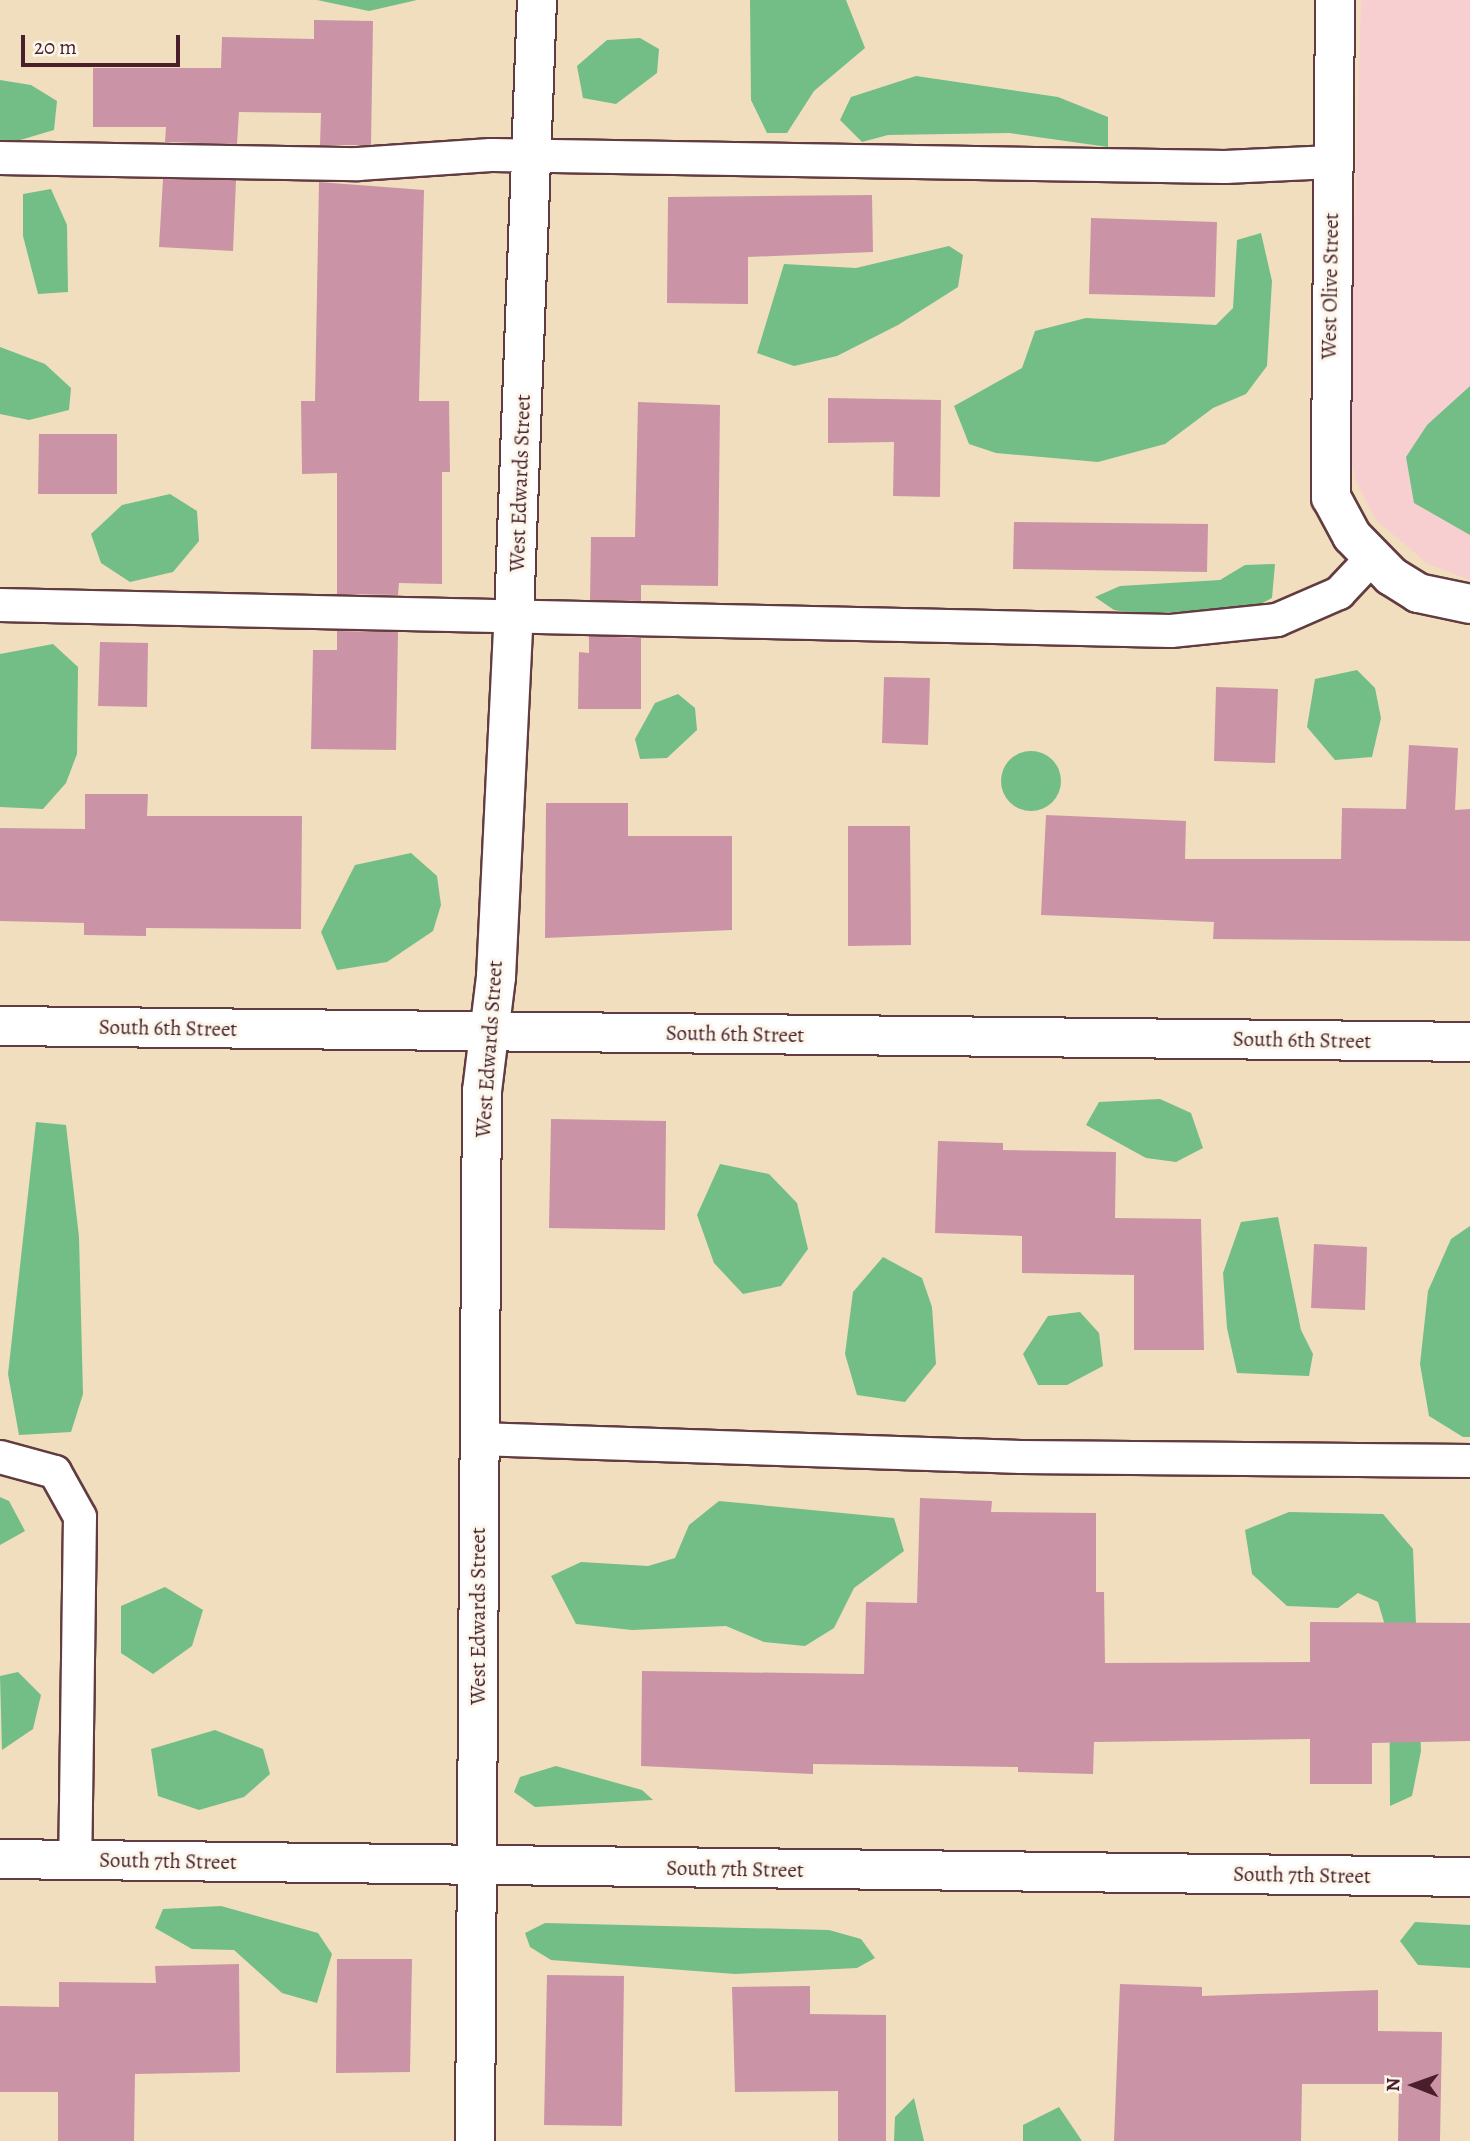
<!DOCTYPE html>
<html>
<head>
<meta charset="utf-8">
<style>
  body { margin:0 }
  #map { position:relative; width:1470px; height:2141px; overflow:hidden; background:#f1debe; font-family:Alegreya,serif }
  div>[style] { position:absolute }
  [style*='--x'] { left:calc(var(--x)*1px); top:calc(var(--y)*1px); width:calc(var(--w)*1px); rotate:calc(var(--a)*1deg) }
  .built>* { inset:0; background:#f7cfd1 }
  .forest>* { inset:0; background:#73be86 }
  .round { border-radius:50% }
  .building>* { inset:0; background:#ca94a6 }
  .roads { filter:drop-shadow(2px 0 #633c41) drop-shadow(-2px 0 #633c41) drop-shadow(0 2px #633c41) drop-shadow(0 -2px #633c41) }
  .lane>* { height:32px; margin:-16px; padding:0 16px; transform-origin:16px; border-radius:16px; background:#fff }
  .street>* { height:38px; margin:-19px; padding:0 19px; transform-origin:19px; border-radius:19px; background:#fff }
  span { translate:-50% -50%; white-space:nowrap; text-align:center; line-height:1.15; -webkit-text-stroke:6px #fbf7ec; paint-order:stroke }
  .street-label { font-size:21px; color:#4a1f2b }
  .north { position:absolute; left:1379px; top:2050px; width:70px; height:70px; -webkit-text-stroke:5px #fbf7ec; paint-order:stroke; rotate:271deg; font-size:19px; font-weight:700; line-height:28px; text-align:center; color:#4a1f2b }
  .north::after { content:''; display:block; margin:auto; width:24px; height:32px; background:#4a1f2b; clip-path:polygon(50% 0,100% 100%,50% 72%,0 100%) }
  .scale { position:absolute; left:21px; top:35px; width:159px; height:32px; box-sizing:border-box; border:4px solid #4a1f2b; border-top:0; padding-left:9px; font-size:21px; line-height:24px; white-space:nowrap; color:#4a1f2b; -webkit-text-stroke:5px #fbf7ec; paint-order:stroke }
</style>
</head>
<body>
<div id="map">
  <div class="built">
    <i style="clip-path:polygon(1361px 0,1470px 0,1470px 580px,1428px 564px,1376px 520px,1356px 482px,1348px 445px)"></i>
  </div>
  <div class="forest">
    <i style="clip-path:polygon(317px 0,417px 0,369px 11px)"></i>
    <i style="clip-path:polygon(750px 0,846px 0,865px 48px,814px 91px,787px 133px,767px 133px,751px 100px)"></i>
    <i style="clip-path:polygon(640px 38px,659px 49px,657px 73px,616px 104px,583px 98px,577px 66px,607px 40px)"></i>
    <i style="clip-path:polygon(916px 76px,1058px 97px,1108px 117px,1108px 147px,1009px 133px,888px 135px,862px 142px,840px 120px,851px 97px)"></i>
    <i style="clip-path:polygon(0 80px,31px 85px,57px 101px,54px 130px,0 146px)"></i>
    <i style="clip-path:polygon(51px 189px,67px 225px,68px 292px,38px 294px,23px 236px,23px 194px)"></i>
    <i style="clip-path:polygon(1261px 233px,1272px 281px,1267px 366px,1246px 394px,1213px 408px,1165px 444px,1098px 462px,996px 453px,969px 444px,954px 406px,1022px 368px,1035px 331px,1086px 318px,1216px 325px,1233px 308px,1237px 240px)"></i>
    <i style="clip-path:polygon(949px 246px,963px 255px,958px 287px,898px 325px,837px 356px,794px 366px,757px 353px,784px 264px,856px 268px)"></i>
    <i style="clip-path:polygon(0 347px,45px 364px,71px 388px,69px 410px,29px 420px,0 414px)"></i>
    <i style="clip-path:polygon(1470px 386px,1470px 535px,1414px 503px,1406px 457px,1427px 425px)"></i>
    <i style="clip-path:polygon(170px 494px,197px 511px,199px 541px,173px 572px,130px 582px,101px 563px,91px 534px,122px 505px)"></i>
    <i style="clip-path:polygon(1275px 564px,1272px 598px,1253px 608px,1137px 614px,1114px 610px,1095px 597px,1120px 586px,1220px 580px,1245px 565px)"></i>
    <i style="clip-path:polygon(53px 644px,78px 667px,77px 754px,66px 783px,43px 809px,0 807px,0 654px)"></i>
    <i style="clip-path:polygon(1357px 670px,1375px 688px,1381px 718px,1372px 757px,1335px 760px,1307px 727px,1315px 679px)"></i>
    <i style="clip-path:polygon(678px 694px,695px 708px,697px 730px,667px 758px,640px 759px,635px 739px,655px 703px)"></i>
    <i class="round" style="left:1001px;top:751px;width:60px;height:60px"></i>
    <i style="clip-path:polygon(411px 853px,437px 876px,441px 905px,433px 931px,387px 962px,337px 970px,321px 932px,355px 865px)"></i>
    <i style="clip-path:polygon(1160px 1099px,1191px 1113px,1203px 1148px,1176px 1162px,1146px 1158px,1086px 1125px,1099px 1102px)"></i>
    <i style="clip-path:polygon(36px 1122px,66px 1125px,79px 1237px,83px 1394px,71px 1432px,19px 1435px,8px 1374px)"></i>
    <i style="clip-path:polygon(720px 1164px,769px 1174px,797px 1203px,808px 1249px,781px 1286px,743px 1294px,714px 1263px,697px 1215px)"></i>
    <i style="clip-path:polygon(1278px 1217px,1301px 1330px,1313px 1354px,1309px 1376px,1237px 1373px,1227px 1328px,1223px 1273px,1241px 1222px)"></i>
    <i style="clip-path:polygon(1470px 1226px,1470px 1437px,1463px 1437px,1429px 1416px,1420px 1364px,1428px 1291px,1451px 1239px)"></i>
    <i style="clip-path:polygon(883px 1257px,922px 1278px,932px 1307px,936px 1364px,905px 1402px,857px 1395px,845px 1354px,853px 1292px)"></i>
    <i style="clip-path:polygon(1080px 1312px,1099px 1333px,1103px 1366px,1067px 1385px,1038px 1385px,1023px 1354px,1048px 1316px)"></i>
    <i style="clip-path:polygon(0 1497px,9px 1501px,25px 1531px,0 1545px)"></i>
    <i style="clip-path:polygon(719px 1501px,894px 1518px,904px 1551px,854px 1588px,834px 1628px,805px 1646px,764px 1642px,726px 1626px,632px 1630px,576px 1624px,551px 1576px,581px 1562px,648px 1566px,675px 1558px,689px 1525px)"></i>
    <i style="clip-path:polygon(1289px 1512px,1383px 1514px,1413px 1549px,1421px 1751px,1412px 1796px,1390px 1806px,1389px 1639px,1378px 1602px,1358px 1593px,1338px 1608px,1287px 1606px,1252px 1574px,1245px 1530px)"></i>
    <i style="clip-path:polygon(165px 1587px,203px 1610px,192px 1646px,153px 1674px,121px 1653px,121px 1606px)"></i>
    <i style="clip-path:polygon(18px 1672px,41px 1695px,33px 1729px,2px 1750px,0 1676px)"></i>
    <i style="clip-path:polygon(215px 1730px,263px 1749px,270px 1774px,244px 1797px,199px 1810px,158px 1796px,151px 1749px)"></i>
    <i style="clip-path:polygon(556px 1766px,642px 1790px,653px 1800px,535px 1807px,514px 1792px,520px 1777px)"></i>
    <i style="clip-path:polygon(221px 1906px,318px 1933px,332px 1954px,317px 2003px,282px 1993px,234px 1950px,192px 1949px,155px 1928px,163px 1909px)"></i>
    <i style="clip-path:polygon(1415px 1922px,1470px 1925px,1470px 1968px,1418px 1965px,1400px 1941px)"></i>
    <i style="clip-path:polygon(545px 1923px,829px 1930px,861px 1939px,875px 1958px,857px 1968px,735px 1974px,551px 1960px,530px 1947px,525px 1933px)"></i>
    <i style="clip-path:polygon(914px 2098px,924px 2141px,894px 2141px,895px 2117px)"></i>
    <i style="clip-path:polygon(1059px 2107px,1082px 2141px,1023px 2141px,1023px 2125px)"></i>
  </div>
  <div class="building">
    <i style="clip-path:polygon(314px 20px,373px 21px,371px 145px,320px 145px,321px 113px,239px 112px,237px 144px,165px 142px,166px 127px,93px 127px,93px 68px,221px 68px,222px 37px,314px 39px)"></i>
    <i style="clip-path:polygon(163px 179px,236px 180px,233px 251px,159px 247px)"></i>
    <i style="clip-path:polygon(319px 182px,424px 190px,419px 401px,449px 401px,450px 472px,442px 472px,442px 584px,399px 583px,398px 595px,337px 594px,337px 473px,302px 474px,301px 401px,315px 401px)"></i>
    <i style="clip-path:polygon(872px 195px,873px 252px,748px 257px,748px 304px,667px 303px,668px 197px)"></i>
    <i style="clip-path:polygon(1091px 218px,1217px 222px,1215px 297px,1089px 294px)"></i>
    <i style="clip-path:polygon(828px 398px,941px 400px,940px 497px,893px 496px,894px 442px,828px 443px)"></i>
    <i style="clip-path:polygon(638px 402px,720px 405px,718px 586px,641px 585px,641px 601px,590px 600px,591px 537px,635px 537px)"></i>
    <i style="clip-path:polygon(39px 434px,117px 434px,117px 494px,38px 494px)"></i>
    <i style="clip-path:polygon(1014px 522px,1208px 524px,1207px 572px,1013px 569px)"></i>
    <i style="clip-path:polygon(337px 631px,398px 632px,396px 750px,311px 749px,313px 650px,337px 650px)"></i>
    <i style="clip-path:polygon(589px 636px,641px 638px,641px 709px,578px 709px,579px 652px,589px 653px)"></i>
    <i style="clip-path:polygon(100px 642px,148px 643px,147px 707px,98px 706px)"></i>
    <i style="clip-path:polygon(884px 677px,930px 678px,928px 745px,882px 743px)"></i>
    <i style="clip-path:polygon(1216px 687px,1278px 689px,1275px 763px,1214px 761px)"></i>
    <i style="clip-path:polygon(1409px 745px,1458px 748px,1455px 810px,1470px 809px,1470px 941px,1213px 939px,1214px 922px,1041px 915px,1046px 815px,1186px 821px,1185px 859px,1341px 859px,1342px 808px,1406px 809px)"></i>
    <i style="clip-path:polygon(85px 794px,148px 794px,147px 816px,302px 816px,301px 929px,146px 928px,146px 936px,84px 935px,84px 923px,0 921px,0 828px,85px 829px)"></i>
    <i style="clip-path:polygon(546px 803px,628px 803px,628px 836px,732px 836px,732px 930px,545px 938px)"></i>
    <i style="clip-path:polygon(848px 826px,910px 826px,911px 945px,848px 946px)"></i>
    <i style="clip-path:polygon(551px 1119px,666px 1121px,665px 1230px,549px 1228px)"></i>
    <i style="clip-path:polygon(938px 1141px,1003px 1143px,1003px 1150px,1116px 1152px,1115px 1218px,1201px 1219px,1204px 1350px,1134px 1350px,1134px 1275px,1022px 1273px,1022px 1236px,935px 1233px)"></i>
    <i style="clip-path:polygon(1314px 1244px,1367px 1247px,1365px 1310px,1311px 1308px)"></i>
    <i style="clip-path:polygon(920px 1498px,992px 1501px,991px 1512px,1096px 1513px,1096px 1592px,1104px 1592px,1105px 1663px,1310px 1662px,1310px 1622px,1470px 1623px,1470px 1741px,1372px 1743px,1372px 1784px,1310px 1784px,1310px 1739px,1094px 1742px,1093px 1774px,1018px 1772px,1018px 1767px,813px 1764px,813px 1774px,641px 1766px,642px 1671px,864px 1674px,866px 1602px,917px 1603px)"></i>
    <i style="clip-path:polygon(337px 1959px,412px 1959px,410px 2072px,336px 2073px)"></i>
    <i style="clip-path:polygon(239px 1964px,240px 2072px,135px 2074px,134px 2141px,58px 2141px,58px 2092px,0 2092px,0 2006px,59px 2007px,59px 1982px,156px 1983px,155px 1966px)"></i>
    <i style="clip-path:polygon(547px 1975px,624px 1976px,622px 2126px,544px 2125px)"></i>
    <i style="clip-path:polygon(1120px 1984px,1202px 1987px,1202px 1996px,1378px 1990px,1378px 2031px,1442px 2032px,1440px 2141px,1398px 2141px,1399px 2084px,1302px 2084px,1301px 2141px,1114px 2141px)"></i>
    <i style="clip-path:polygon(810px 1986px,810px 2014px,886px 2015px,886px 2141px,838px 2141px,838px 2091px,735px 2092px,732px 1987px)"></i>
  </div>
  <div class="roads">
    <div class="lane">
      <i style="--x:0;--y:158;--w:358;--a:1"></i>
      <i style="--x:358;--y:164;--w:133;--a:-3.9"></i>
      <i style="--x:491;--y:155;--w:734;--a:0.94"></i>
      <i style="--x:1225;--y:167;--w:107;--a:-2.7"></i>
      <i style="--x:0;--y:605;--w:1171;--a:1.27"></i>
      <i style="--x:1171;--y:631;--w:107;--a:-5.9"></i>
      <i style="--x:1277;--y:620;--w:68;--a:-23.5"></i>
      <i style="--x:1339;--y:593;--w:48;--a:-46.7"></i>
      <i style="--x:478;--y:1439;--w:543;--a:1.9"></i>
      <i style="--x:1021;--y:1457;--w:449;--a:0.5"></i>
      <i style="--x:0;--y:1457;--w:57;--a:15.3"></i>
      <i style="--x:55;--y:1472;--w:51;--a:60.9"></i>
      <i style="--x:80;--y:1517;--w:342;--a:90.8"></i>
    </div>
    <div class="street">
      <i style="--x:1335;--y:0;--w:497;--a:90.5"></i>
      <i style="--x:1331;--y:497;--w:44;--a:61.7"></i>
      <i style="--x:1352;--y:536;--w:56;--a:45.7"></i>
      <i style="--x:1391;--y:576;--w:32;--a:32"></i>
      <i style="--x:1418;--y:593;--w:53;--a:11.9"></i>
      <i style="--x:0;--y:1026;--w:1470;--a:0.62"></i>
      <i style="--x:0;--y:1859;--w:1470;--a:0.7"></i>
      <i style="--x:475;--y:2141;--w:1050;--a:-89.62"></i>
      <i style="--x:482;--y:1091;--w:115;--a:-83"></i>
      <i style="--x:496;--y:977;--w:362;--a:-87.2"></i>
      <i style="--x:514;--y:615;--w:615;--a:-87.86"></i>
    </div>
  </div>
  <div class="street-label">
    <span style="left:1330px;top:286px;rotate:-89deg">West Olive Street</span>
    <span style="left:520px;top:483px;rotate:-88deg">West Edwards Street</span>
    <span style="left:168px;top:1028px;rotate:1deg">South 6th Street</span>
    <span style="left:735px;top:1034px;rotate:1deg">South 6th Street</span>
    <span style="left:1302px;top:1040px;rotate:1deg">South 6th Street</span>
    <span style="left:489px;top:1049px;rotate:-86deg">West Edwards Street</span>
    <span style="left:478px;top:1616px;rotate:-90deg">West Edwards Street</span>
    <span style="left:168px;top:1861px;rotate:1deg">South 7th Street</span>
    <span style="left:735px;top:1869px;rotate:1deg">South 7th Street</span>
    <span style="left:1302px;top:1875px;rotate:1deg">South 7th Street</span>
  </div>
  <div class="north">N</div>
  <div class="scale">20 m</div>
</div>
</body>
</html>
